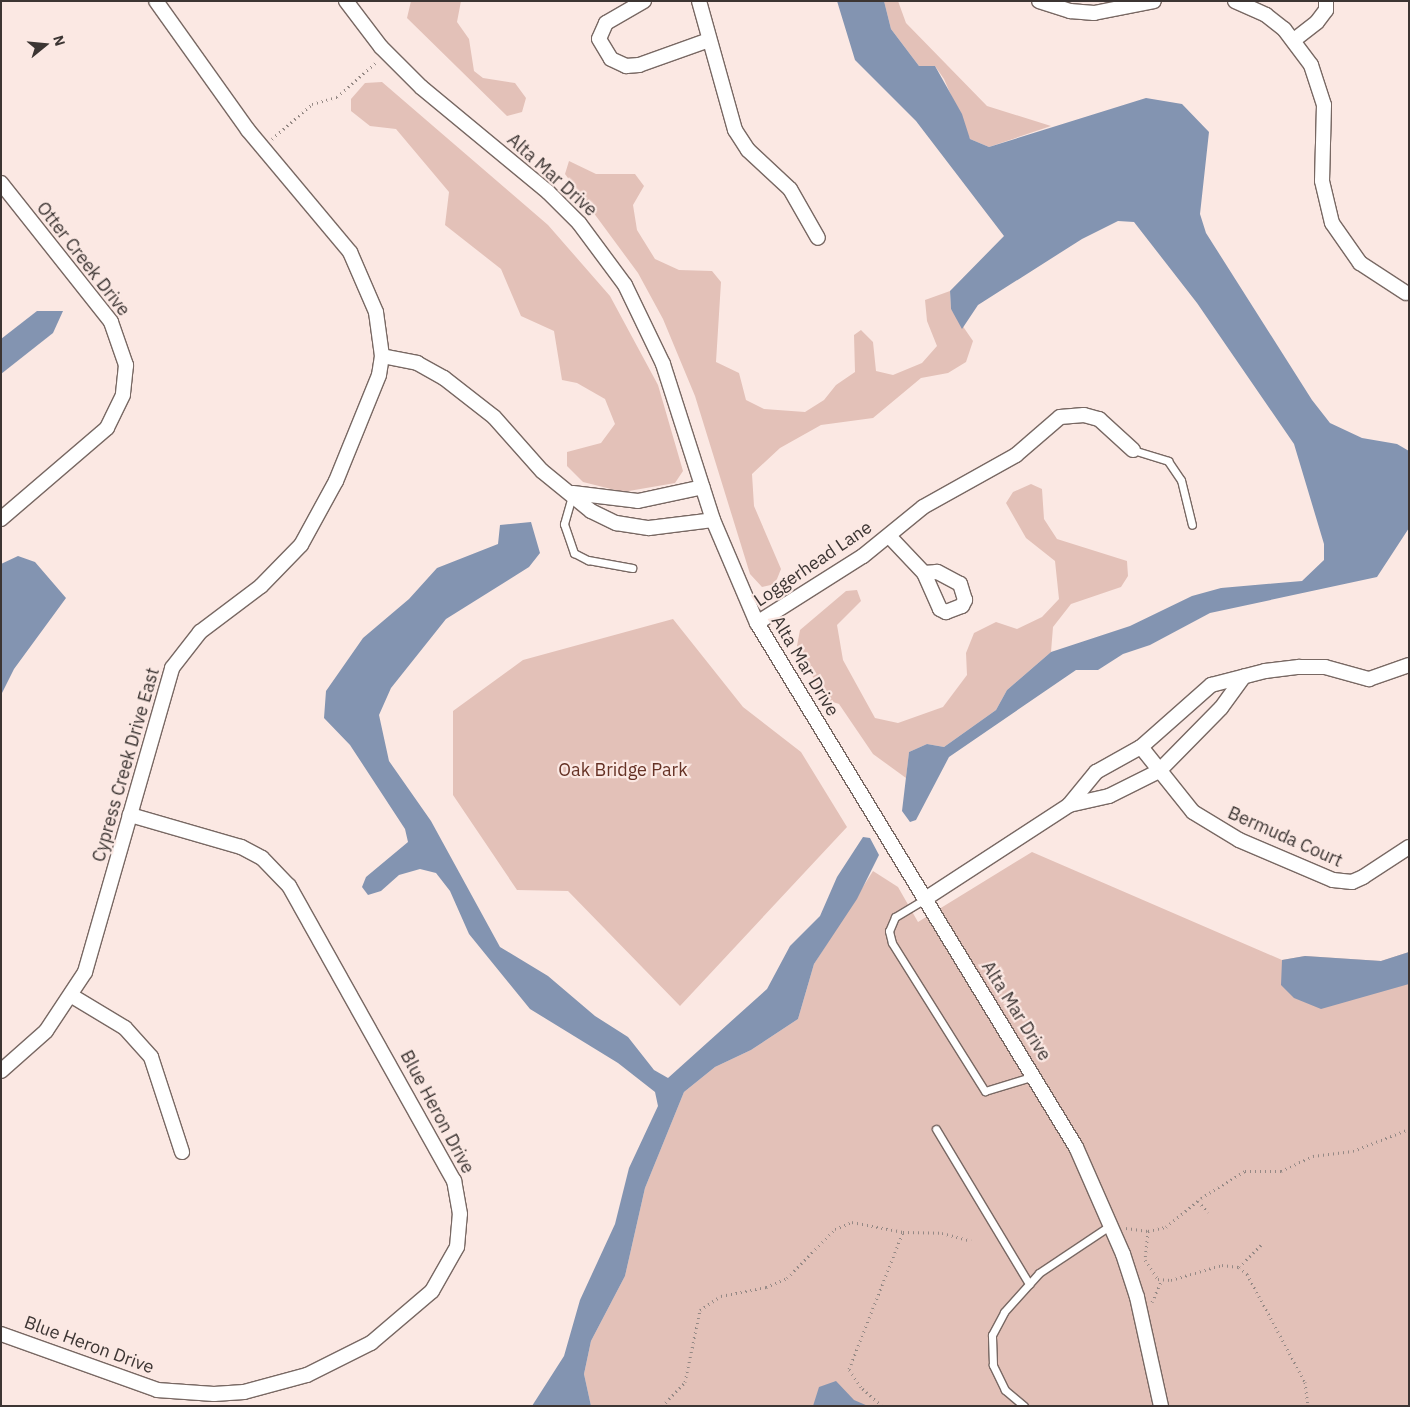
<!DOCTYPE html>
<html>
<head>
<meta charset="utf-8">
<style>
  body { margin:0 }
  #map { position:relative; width:1410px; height:1407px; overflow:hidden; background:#fbe8e3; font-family:"IBM Plex Sans",sans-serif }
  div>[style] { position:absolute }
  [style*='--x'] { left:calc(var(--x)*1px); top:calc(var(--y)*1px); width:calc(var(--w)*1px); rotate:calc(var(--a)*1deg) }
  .green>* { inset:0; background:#e3c1b8 }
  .water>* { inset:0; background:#8394b1 }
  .path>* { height:3px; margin-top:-1.5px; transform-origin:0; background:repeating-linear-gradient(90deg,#958985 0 1px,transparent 0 5px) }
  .roads { filter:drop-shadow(1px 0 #786863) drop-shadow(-1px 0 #786863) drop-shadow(0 1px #786863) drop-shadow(0 -1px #786863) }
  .service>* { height:7px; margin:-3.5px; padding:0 3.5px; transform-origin:3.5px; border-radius:3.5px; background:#fff }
  .minor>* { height:14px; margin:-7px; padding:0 7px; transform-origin:7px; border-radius:7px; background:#fff }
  span { translate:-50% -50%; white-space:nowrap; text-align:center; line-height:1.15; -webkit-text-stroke:4.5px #fbe8e3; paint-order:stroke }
  .street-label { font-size:18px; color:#3c3533 }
  .park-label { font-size:18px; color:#653124 }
  .frame { position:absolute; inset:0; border:2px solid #3c3533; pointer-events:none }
  .north { position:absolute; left:20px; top:20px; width:50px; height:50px; -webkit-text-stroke:4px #fbe8e3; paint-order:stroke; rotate:73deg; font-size:14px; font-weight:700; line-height:20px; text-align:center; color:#3c3533 }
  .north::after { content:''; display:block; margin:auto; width:18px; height:22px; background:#3c3533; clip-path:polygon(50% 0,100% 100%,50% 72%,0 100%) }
</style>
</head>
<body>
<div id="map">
  <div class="green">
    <i style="clip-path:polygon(411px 1px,461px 1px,457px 22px,469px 39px,474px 71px,483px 78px,515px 83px,526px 98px,522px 112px,507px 116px,407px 18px)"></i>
    <i style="clip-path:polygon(884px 1px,898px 1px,906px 23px,987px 106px,1051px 126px,989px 147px,970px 139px,944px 79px,935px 66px,919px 66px,891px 29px)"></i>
    <i style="clip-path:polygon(382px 82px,548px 225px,610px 296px,658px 385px,683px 471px,675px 483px,623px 492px,583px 482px,567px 466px,567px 452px,601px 443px,615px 424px,605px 399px,577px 383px,562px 380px,554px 331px,521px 316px,501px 269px,445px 225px,449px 192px,396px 129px,370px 126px,351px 111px,351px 99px,365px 83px)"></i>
    <i style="clip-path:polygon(569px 161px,596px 174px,635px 174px,644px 186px,633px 205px,637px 230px,655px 259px,679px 270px,712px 271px,721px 282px,716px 362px,739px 373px,746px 400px,764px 409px,805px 412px,824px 400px,836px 385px,855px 372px,854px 335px,861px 330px,873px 342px,876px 371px,893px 375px,922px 363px,937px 346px,927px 321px,925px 300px,950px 291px,951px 309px,973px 341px,966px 362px,948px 373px,921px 378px,873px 418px,821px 425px,780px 448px,752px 474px,754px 506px,781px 569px,775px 584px,762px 587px,750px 574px,695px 396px,663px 319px,638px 273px,565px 174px)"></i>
    <i style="clip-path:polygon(1031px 484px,1042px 489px,1044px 519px,1057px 539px,1127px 561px,1128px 576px,1121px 587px,1071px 604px,1053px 627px,1051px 652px,1007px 690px,996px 710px,944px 747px,927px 744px,909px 752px,906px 778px,873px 754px,839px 704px,824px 699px,797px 646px,800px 630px,846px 591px,857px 590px,861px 601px,837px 625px,843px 660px,875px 718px,898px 723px,943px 707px,967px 675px,966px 653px,974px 633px,996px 622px,1017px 629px,1042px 617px,1059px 599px,1055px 561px,1026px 538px,1006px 503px,1013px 492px)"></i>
    <i style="clip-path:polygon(673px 619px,743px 707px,801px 752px,847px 827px,680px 1006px,568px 891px,517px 890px,453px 795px,453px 711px,523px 660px)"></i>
    <i style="clip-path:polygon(1032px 852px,1282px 960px,1305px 956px,1381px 961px,1409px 952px,1409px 1406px,591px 1406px,584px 1374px,591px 1341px,625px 1276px,645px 1188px,684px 1092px,715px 1067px,751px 1050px,798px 1019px,814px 964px,873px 871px,898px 887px,918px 922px)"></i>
  </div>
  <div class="water">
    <i style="clip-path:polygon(837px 1px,884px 1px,891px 29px,919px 66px,935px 66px,962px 114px,970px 139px,989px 147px,1146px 98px,1182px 104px,1209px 132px,1200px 214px,1206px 233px,1312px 400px,1330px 423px,1362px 438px,1397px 444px,1409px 451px,1409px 528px,1377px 577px,1210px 613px,1150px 645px,1123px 654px,1098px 670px,1076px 670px,949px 757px,916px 820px,910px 822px,902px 811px,909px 752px,927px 744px,944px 747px,996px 710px,1007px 690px,1051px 652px,1130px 626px,1192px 596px,1221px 588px,1302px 581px,1324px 560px,1324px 544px,1294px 444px,1197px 303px,1134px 222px,1118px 221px,1082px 239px,978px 305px,962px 329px,951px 309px,950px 291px,1004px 236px,916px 121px,855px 60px)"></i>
    <i style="clip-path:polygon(37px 311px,63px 311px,53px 333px,1px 374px,1px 339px)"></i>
    <i style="clip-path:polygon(531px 522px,540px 553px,529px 567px,446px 619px,391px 688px,379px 715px,389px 761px,431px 821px,500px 947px,548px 976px,595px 1016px,628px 1037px,654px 1070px,668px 1078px,767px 989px,790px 946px,820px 916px,837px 877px,863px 837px,870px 838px,879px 855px,857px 899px,814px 964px,798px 1019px,751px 1050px,715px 1067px,684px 1092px,645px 1188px,625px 1276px,591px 1341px,584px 1374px,591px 1406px,532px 1406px,564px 1356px,580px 1300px,615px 1224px,629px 1168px,658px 1106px,655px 1092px,618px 1063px,530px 1009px,469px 934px,450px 891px,436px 873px,420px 869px,399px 875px,381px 891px,368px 895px,362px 887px,366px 877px,408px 842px,405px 829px,350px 745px,324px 718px,326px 691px,363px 638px,409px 599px,437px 568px,498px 544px,500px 525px)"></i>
    <i style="clip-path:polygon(18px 556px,35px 562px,66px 598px,14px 669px,1px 695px,1px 564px)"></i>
    <i style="clip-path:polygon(1409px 952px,1409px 984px,1321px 1009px,1294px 998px,1281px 985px,1282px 960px,1305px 956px,1381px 961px)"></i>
    <i style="clip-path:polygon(836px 1381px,854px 1400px,868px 1406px,813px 1406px,819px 1387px)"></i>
  </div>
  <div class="path">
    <i style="--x:272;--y:139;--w:53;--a:-41.2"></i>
    <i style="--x:312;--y:104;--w:26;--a:-16"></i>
    <i style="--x:337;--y:97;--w:52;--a:-41.9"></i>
    <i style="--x:1198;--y:1201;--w:15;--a:48"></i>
    <i style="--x:1126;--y:1228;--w:22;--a:8"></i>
    <i style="--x:1148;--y:1231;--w:18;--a:-13"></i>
    <i style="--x:1166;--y:1227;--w:45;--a:-39.6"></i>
    <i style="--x:1201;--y:1198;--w:52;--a:-31.5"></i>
    <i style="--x:1245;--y:1171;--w:36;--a:0"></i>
    <i style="--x:1281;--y:1171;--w:35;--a:-25"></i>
    <i style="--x:1313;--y:1156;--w:40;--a:-7.1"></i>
    <i style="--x:1353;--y:1151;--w:60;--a:-21.4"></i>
    <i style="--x:1148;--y:1231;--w:29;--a:96"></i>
    <i style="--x:1145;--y:1260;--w:23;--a:56"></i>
    <i style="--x:1158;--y:1279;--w:13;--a:4"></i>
    <i style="--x:1171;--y:1280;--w:53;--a:-16.4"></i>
    <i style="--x:1222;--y:1265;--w:17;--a:7"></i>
    <i style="--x:1239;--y:1267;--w:11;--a:41"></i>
    <i style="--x:1247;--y:1274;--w:123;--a:61.8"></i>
    <i style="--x:1305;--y:1382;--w:24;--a:83"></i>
    <i style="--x:1239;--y:1267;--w:33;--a:-45"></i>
    <i style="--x:1152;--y:1302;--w:24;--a:-66"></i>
    <i style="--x:662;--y:1406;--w:33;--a:-46"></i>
    <i style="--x:685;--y:1382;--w:74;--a:-78.2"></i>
    <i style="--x:700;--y:1310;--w:25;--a:-34"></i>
    <i style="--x:721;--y:1296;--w:46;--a:-11.3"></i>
    <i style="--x:766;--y:1287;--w:23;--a:-23"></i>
    <i style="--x:787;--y:1278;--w:69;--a:-45.6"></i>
    <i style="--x:835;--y:1229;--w:18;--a:-22"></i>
    <i style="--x:852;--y:1222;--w:52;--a:11.1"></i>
    <i style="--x:882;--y:1406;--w:28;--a:-138"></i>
    <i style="--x:861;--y:1387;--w:22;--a:-124"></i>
    <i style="--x:849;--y:1369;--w:147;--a:-68.5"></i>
    <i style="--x:903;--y:1232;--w:39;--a:1"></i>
    <i style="--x:942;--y:1233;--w:30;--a:15"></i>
  </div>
  <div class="roads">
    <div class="service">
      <i style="--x:1133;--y:450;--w:37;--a:17"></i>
      <i style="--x:1168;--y:461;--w:23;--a:56"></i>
      <i style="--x:1181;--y:480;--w:46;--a:76.3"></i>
      <i style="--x:572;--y:496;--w:29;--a:106"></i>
      <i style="--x:564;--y:524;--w:31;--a:71"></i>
      <i style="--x:574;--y:553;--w:16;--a:27"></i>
      <i style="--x:588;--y:560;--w:45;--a:10.3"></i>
      <i style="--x:925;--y:899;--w:35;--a:149"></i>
      <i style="--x:895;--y:917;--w:15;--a:113"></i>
      <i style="--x:889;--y:931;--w:12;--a:76"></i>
      <i style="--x:892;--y:943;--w:175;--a:57.9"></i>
      <i style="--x:985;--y:1091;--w:51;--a:-17"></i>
      <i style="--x:936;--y:1129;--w:181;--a:59"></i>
      <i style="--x:1024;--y:1406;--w:25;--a:-140"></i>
      <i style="--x:1005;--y:1390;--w:28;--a:-116"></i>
      <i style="--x:993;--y:1365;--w:30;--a:-92"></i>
      <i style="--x:992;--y:1335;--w:26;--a:-62"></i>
      <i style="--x:1004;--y:1312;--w:52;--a:-48.1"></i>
      <i style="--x:1039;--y:1273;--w:87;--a:-33.7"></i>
    </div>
    <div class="minor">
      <i style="--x:346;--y:1;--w:58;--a:52.7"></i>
      <i style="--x:381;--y:47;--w:57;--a:45"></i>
      <i style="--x:421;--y:87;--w:165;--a:39.6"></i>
      <i style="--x:548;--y:192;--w:44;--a:45"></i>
      <i style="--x:579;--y:223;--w:77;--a:53.4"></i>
      <i style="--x:625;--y:285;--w:88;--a:64.3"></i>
      <i style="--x:663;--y:364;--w:164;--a:72.2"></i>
      <i style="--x:713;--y:520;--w:112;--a:66.9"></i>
      <i style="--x:757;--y:623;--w:613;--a:58.67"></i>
      <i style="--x:1076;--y:1147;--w:117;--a:66.3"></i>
      <i style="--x:1123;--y:1254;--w:45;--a:72"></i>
      <i style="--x:1137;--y:1297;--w:112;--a:77.6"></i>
      <i style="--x:644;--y:1;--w:44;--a:149.9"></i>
      <i style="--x:606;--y:23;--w:17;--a:114"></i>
      <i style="--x:599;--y:39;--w:23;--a:59"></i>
      <i style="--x:611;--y:59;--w:17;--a:25"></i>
      <i style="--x:626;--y:66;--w:13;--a:-4"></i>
      <i style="--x:639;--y:65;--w:74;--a:-19.7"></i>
      <i style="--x:699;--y:1;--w:134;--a:74.4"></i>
      <i style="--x:735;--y:130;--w:24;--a:57"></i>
      <i style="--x:748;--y:150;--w:57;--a:42.9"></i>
      <i style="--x:790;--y:189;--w:56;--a:60.3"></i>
      <i style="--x:1039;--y:1;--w:33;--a:18"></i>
      <i style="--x:1070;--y:11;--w:24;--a:5"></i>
      <i style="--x:1094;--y:13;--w:61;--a:-11.3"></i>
      <i style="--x:1235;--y:1;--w:34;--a:24"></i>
      <i style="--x:1266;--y:15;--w:23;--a:38"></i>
      <i style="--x:1284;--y:29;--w:45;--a:53.1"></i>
      <i style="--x:1311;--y:65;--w:42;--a:72"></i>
      <i style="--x:1324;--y:105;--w:76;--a:91.5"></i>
      <i style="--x:1322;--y:181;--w:43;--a:76.6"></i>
      <i style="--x:1332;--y:223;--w:49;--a:55"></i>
      <i style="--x:1360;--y:263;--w:55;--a:33.1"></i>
      <i style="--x:1294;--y:40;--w:29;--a:-38"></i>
      <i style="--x:1317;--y:22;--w:15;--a:-53"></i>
      <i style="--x:1326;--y:10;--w:9;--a:-90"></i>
      <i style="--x:1;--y:183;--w:177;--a:51.6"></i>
      <i style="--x:111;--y:322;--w:46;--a:70.8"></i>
      <i style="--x:126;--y:365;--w:30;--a:96"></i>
      <i style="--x:123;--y:395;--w:37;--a:116"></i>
      <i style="--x:107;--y:428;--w:140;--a:139.4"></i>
      <i style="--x:382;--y:356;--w:36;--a:11"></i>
      <i style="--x:417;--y:363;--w:31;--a:29"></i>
      <i style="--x:444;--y:378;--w:63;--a:38"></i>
      <i style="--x:494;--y:417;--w:72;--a:48.4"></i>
      <i style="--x:542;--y:471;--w:63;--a:39.2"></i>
      <i style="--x:591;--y:511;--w:28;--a:26"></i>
      <i style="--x:616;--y:523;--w:33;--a:9"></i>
      <i style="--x:649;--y:528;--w:64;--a:-7.1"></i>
      <i style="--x:573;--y:493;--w:65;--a:7"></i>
      <i style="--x:638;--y:501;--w:66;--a:-12.2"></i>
      <i style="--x:889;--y:536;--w:51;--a:46.6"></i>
      <i style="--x:924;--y:573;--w:39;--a:66"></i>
      <i style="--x:940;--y:609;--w:7;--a:27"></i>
      <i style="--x:946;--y:612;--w:17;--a:-21"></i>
      <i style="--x:962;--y:606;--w:7;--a:-63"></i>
      <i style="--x:965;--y:600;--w:17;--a:-107"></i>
      <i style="--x:960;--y:584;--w:26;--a:-152"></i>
      <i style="--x:937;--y:572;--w:13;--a:176"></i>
      <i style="--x:757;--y:623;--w:125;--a:-32.3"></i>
      <i style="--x:863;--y:556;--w:77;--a:-39.2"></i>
      <i style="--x:923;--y:507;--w:107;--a:-29.2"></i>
      <i style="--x:1016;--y:455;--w:58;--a:-40.8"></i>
      <i style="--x:1060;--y:417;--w:24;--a:-5"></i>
      <i style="--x:1084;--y:415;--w:16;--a:15"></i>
      <i style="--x:1099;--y:419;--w:46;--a:42.4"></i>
      <i style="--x:1141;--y:747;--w:83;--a:51.3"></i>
      <i style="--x:1193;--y:812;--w:54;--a:31.3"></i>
      <i style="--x:1239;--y:840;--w:102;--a:23.1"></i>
      <i style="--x:1333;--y:880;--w:19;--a:6"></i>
      <i style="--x:1352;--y:882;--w:12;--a:-24"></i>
      <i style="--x:1363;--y:877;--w:55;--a:-33.1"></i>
      <i style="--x:1069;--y:805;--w:41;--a:-12.7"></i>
      <i style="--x:1109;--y:796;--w:56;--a:-26.6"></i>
      <i style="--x:1159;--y:771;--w:88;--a:-45.5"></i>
      <i style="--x:1221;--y:708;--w:39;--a:-54"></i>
      <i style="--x:925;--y:899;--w:172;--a:-33.1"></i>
      <i style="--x:1069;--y:805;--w:43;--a:-50.7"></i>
      <i style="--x:1096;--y:772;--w:51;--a:-29.1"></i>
      <i style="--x:1141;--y:747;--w:94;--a:-41.5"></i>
      <i style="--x:1211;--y:685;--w:56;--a:-14.5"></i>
      <i style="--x:1265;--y:671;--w:34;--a:-7"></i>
      <i style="--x:1299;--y:667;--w:26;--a:0"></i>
      <i style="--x:1325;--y:667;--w:46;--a:15.3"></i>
      <i style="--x:1369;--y:679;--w:42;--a:-19.3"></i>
      <i style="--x:72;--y:996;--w:62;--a:31.1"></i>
      <i style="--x:125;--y:1028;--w:39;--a:48"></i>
      <i style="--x:151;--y:1057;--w:100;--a:71.9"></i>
      <i style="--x:1;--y:1071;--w:60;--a:-41.6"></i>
      <i style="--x:46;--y:1031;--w:71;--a:-56.5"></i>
      <i style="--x:85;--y:972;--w:316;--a:-74"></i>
      <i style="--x:172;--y:668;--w:46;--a:-52.1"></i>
      <i style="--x:200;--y:632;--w:76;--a:-37"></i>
      <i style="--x:261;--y:586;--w:57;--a:-45.7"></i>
      <i style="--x:301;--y:545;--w:73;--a:-61.3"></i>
      <i style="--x:336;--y:481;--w:114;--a:-67.9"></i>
      <i style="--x:379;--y:375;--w:19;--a:-81"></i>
      <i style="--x:382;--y:356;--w:44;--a:-97.8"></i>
      <i style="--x:376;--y:312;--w:65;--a:-113.4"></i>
      <i style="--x:350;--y:252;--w:159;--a:-129.9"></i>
      <i style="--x:248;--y:130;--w:158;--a:-125.5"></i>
      <i style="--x:1;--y:1334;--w:166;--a:19.7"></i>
      <i style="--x:157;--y:1390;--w:57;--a:4"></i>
      <i style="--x:214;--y:1394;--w:30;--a:-4"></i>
      <i style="--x:244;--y:1392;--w:65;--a:-15.1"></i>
      <i style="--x:307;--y:1375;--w:72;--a:-26.6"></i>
      <i style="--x:371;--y:1343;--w:80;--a:-40.4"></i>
      <i style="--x:432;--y:1291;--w:51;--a:-60.4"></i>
      <i style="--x:457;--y:1247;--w:33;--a:-85"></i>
      <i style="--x:460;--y:1214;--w:34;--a:-100"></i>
      <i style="--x:454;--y:1181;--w:338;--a:-119.2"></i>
      <i style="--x:289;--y:886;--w:39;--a:-134"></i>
      <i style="--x:262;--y:858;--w:24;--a:-152"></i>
      <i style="--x:241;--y:847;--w:116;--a:-163.9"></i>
    </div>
  </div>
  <div class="street-label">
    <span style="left:552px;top:175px;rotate:42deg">Alta Mar Drive</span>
    <span style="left:83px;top:259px;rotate:52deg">Otter Creek Drive</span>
    <span style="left:813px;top:564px;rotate:-34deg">Loggerhead Lane</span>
    <span style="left:805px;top:666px;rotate:59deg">Alta Mar Drive</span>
    <span style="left:126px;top:765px;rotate:-74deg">Cypress Creek Drive East</span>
    <span style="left:1285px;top:837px;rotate:24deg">Bermuda Court</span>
    <span style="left:1016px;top:1011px;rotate:58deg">Alta Mar Drive</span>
    <span style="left:437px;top:1112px;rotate:62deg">Blue Heron Drive</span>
    <span style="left:89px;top:1345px;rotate:20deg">Blue Heron Drive</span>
  </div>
  <div class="park-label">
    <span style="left:623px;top:770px">Oak Bridge Park</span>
  </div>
  <div class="frame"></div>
  <div class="north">N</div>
</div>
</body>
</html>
